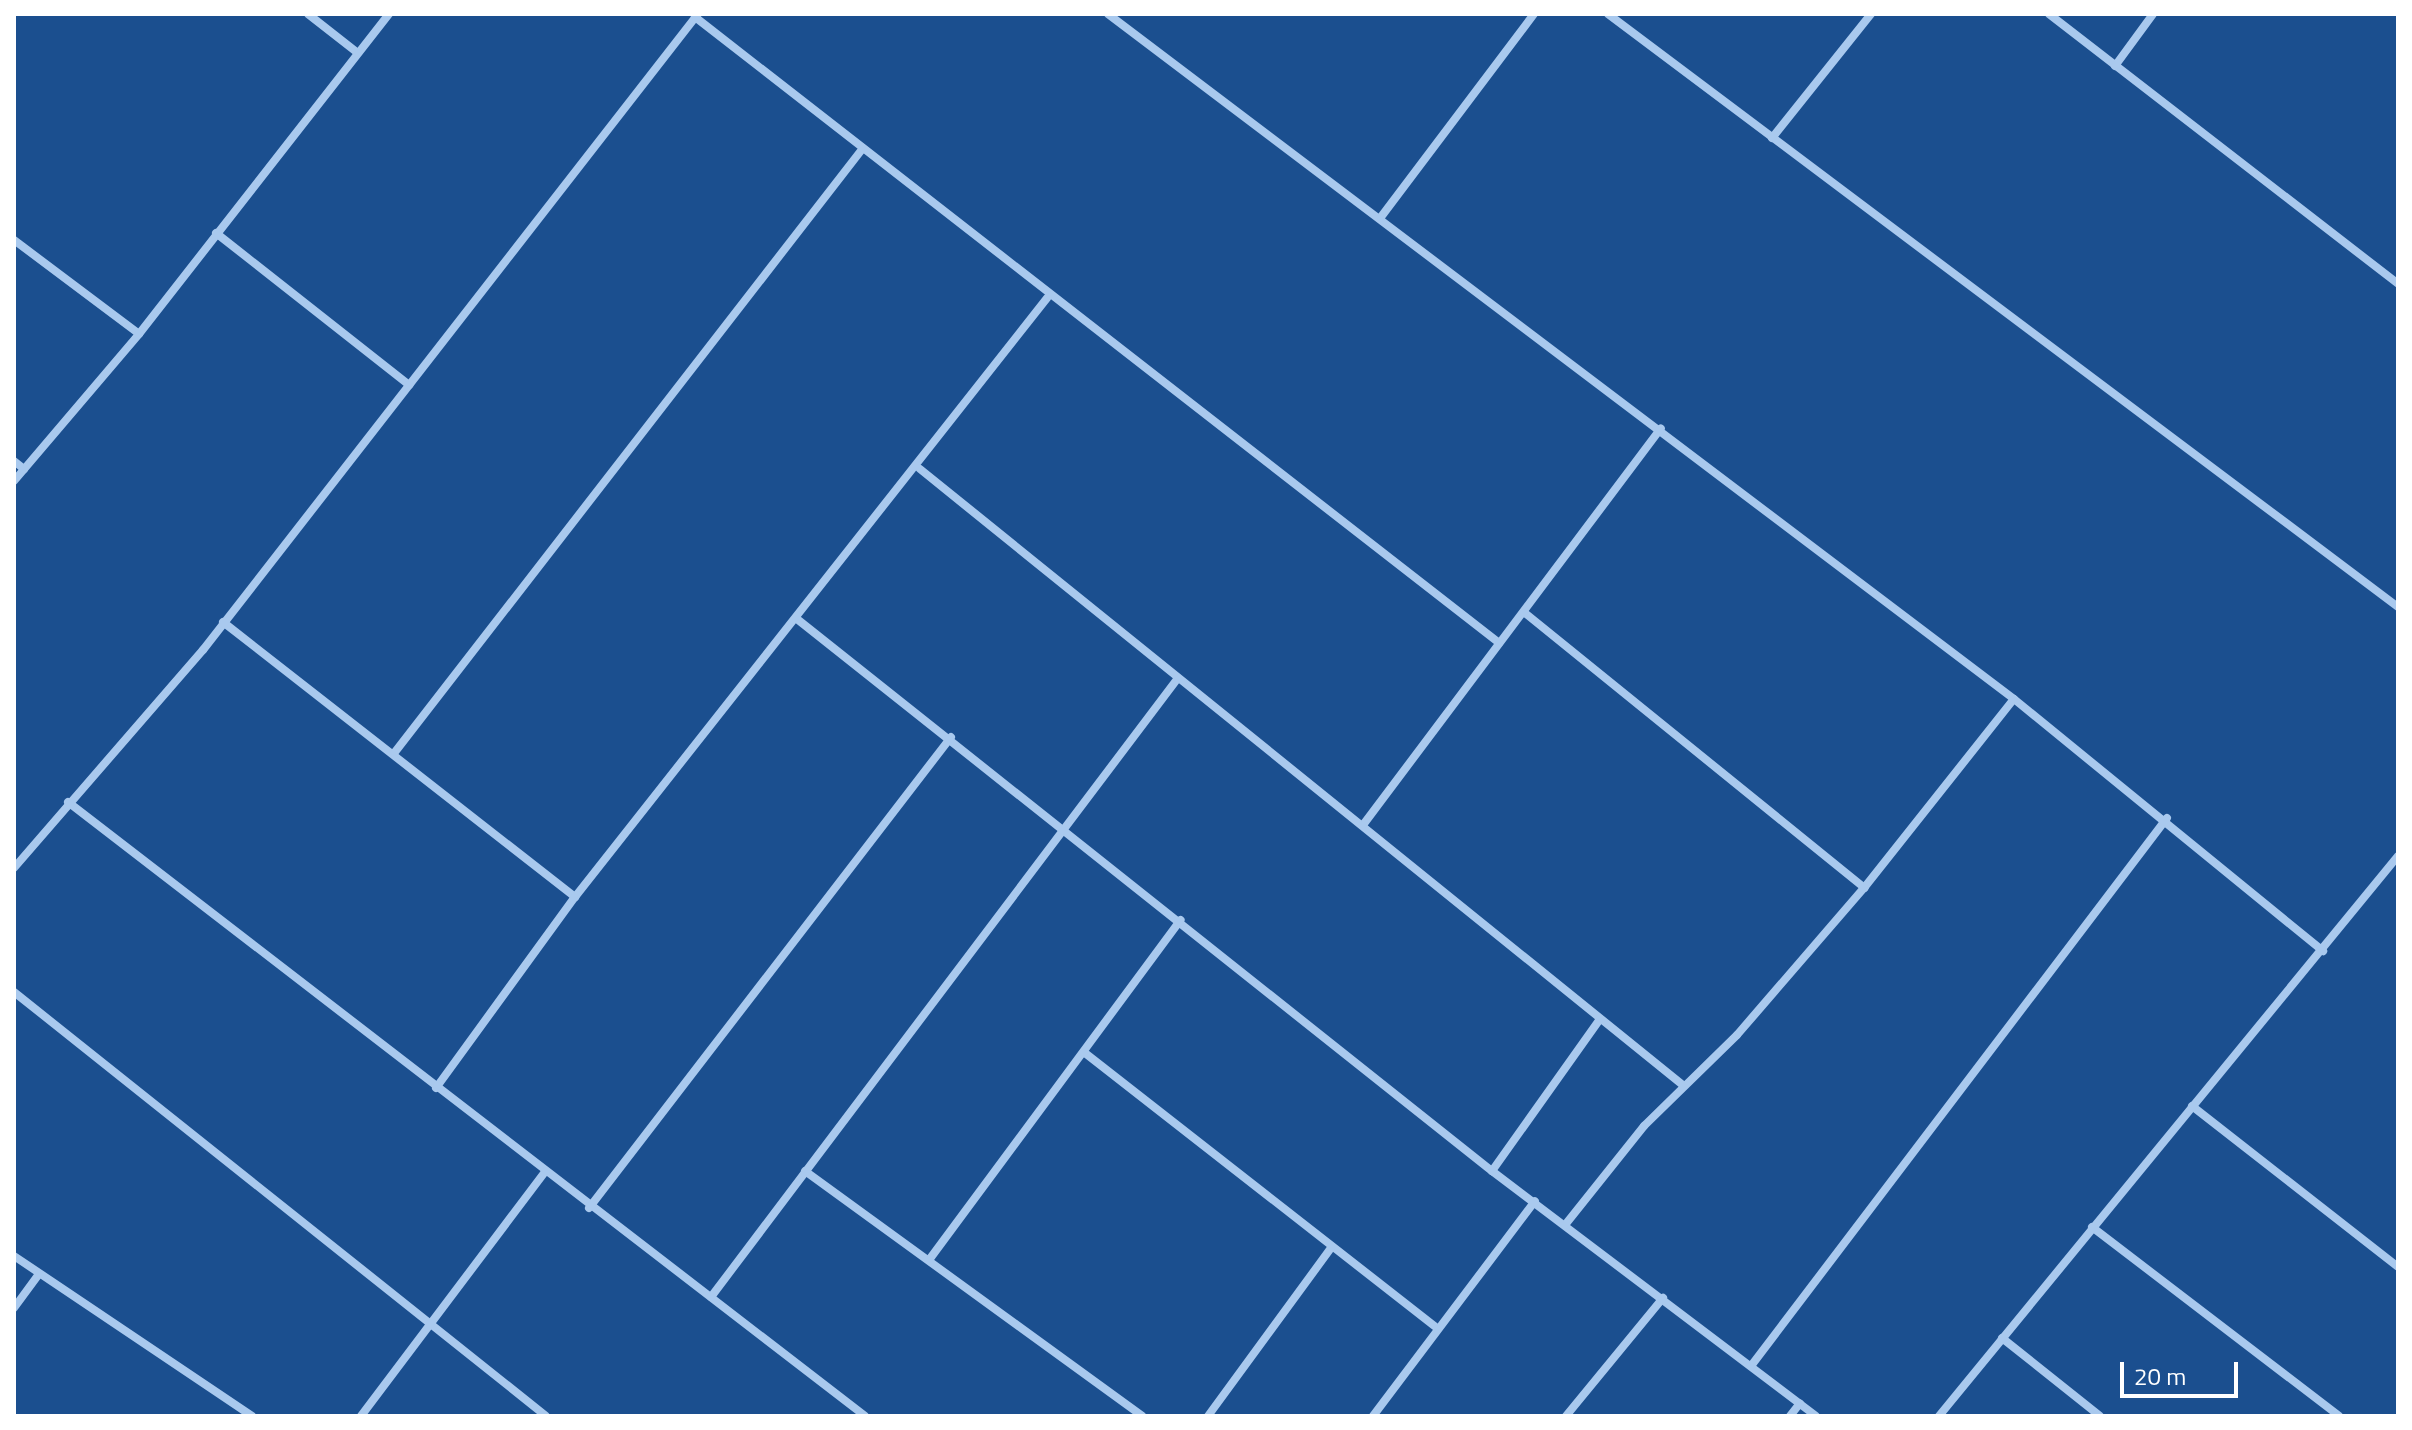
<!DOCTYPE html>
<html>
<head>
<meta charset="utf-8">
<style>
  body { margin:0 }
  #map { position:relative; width:2412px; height:1430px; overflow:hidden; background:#1b4f8f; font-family:"Titillium Web",sans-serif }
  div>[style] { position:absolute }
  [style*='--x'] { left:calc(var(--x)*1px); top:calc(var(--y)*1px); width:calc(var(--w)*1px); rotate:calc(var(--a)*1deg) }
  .street>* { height:8px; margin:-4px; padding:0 4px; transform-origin:4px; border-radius:4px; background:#a9c9ee }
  span { translate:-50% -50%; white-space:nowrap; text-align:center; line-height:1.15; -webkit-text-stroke:8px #1b4f8f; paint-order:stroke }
  .frame { position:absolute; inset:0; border:16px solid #fff; pointer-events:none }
  .scale { position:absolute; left:2120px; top:1362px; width:118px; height:36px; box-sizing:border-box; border:4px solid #fff; border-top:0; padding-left:10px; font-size:24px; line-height:28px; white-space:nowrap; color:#fff; -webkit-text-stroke:6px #1b4f8f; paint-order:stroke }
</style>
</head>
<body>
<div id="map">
  <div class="street">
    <i style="--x:308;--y:14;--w:63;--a:38"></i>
    <i style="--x:1108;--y:14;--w:1136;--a:37.09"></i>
    <i style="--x:2014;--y:699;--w:399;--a:39.2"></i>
    <i style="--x:1608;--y:14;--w:988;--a:36.89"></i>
    <i style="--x:2049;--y:14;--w:441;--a:37.7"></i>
    <i style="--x:695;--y:17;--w:1019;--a:37.9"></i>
    <i style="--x:2115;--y:66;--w:64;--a:-53.8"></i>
    <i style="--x:1772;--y:138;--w:159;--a:-51.4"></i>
    <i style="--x:1381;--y:217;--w:254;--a:-53"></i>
    <i style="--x:216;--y:233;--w:246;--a:38.2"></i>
    <i style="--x:14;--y:240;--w:156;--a:36.9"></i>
    <i style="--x:14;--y:461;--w:13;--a:39"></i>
    <i style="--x:920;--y:469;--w:981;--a:38.92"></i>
    <i style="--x:14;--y:481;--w:193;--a:-49.6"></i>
    <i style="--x:139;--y:334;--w:406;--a:-52"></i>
    <i style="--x:1525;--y:613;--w:437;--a:39"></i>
    <i style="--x:797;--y:619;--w:888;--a:38.46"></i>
    <i style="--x:1492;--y:1171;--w:406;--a:37.1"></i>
    <i style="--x:223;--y:622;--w:447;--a:38"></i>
    <i style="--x:395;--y:752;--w:764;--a:-52.23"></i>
    <i style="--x:68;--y:802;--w:1006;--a:37.61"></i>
    <i style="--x:1363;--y:825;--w:496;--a:-53.1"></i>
    <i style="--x:14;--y:868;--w:289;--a:-49.1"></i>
    <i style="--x:203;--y:650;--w:806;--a:-52.11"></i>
    <i style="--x:14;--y:992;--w:680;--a:38.55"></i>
    <i style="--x:1085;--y:1053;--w:444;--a:38"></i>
    <i style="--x:436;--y:1088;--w:236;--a:-54"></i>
    <i style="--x:575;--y:897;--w:763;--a:-51.76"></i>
    <i style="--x:2192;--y:1106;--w:261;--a:38"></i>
    <i style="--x:805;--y:1171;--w:417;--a:36"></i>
    <i style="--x:1492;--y:1171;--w:186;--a:-54.6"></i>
    <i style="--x:589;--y:1208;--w:594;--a:-52.45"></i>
    <i style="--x:1565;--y:1225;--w:127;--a:-51.4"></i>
    <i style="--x:1644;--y:1126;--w:130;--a:-44.4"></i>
    <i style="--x:1737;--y:1035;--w:194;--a:-49.2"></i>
    <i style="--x:1864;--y:888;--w:241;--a:-51.6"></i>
    <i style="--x:2092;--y:1227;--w:311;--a:37.4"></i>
    <i style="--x:14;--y:1256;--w:287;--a:33.9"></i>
    <i style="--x:929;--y:1260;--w:423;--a:-53.5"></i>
    <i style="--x:711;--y:1297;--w:775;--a:-52.97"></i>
    <i style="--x:14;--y:1308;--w:42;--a:-53.7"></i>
    <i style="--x:2002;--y:1338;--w:125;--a:38.5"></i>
    <i style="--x:1751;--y:1366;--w:688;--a:-52.8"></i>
    <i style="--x:361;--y:1416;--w:306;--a:-53"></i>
    <i style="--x:1208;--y:1416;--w:208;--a:-53.8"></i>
    <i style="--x:1373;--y:1416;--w:269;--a:-53"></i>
    <i style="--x:1566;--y:1416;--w:153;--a:-50.6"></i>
    <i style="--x:1790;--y:1416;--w:16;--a:-52"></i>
    <i style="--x:1939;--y:1416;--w:724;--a:-50.66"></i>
  </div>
  <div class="frame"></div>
  <div class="scale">20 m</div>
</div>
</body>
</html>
